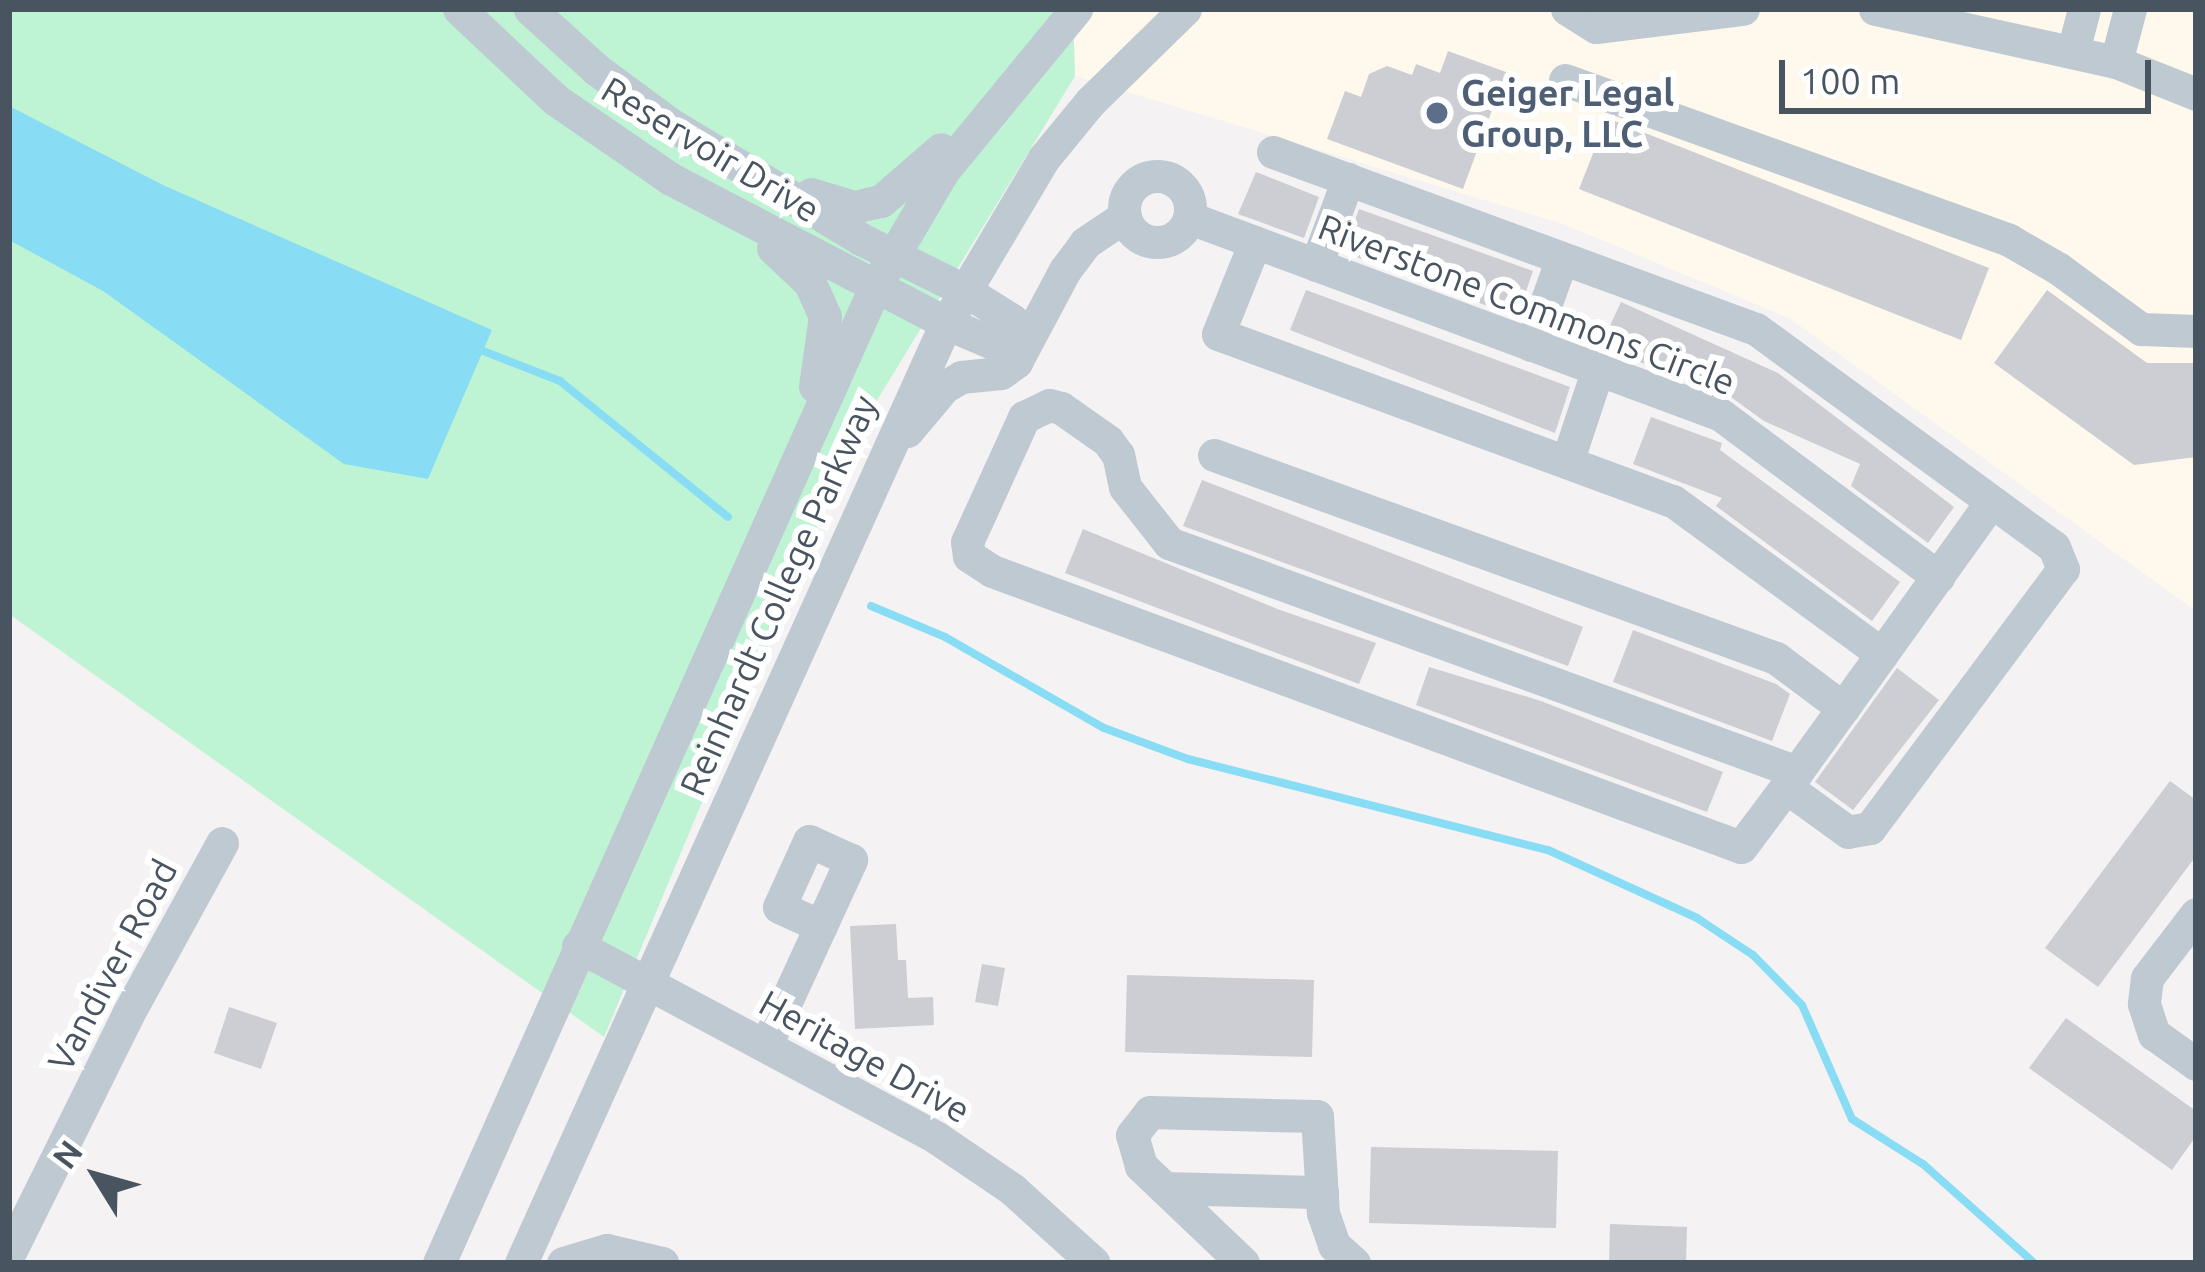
<!DOCTYPE html>
<html>
<head>
<meta charset="utf-8">
<style>
  body { margin:0 }
  #map { position:relative; width:2205px; height:1272px; overflow:hidden; background:#f4f2f2; font-family:Ubuntu,sans-serif }
  div>[style] { position:absolute }
  [style*='--x'] { left:calc(var(--x)*1px); top:calc(var(--y)*1px); width:calc(var(--w)*1px); rotate:calc(var(--a)*1deg) }
  .commercial>* { inset:0; background:#fef9ec }
  .green>* { inset:0; background:#bef4d4 }
  .water>* { inset:0; background:#88dcf4 }
  .stream>* { height:8px; margin:-4px; padding:0 4px; transform-origin:4px; border-radius:4px; background:#88dcf4 }
  .building>* { inset:0; background:#ccced4 }
  .minor>* { height:33px; margin:-16.5px; padding:0 16.5px; transform-origin:16.5px; border-radius:16.5px; background:#bfc9d2 }
  .minor>.ring { margin:-16.5px; padding:0; box-sizing:content-box; background:none; border:33px solid #bfc9d2; border-radius:50% }
  .dots>* { width:33px; height:33px; translate:-50% -50%; box-sizing:border-box; border:6px solid #fff; border-radius:50% }
  span { translate:-50% -50%; white-space:nowrap; text-align:center; line-height:1.15; -webkit-text-stroke:12px #fff; paint-order:stroke }
  .service-label { font-size:36px; color:#4e5e75; font-weight:700 }
  .left { translate:0 -50%; text-align:left }
  .street-label { font-size:36px; color:#485561 }
  .frame { position:absolute; inset:0; border:12px solid #485561; pointer-events:none }
  .north { position:absolute; left:36px; top:1116px; width:120px; height:120px; -webkit-text-stroke:9px #fff; paint-order:stroke; rotate:307deg; font-size:33px; font-weight:700; line-height:48px; text-align:center; color:#485561 }
  .north::after { content:''; display:block; margin:auto; width:42px; height:54px; background:#485561; clip-path:polygon(50% 0,100% 100%,50% 72%,0 100%) }
  .scale { position:absolute; left:1779px; top:60px; width:372px; height:54px; box-sizing:border-box; border:6px solid #485561; border-top:0; padding-left:15px; font-size:36px; line-height:42px; white-space:nowrap; color:#485561; -webkit-text-stroke:9px #fff; paint-order:stroke }
</style>
</head>
<body>
<div id="map">
  <div class="commercial">
    <i style="clip-path:polygon(1073px 9px,2196px 9px,2196px 611px,1789px 318px,1563px 224px,1075px 76px)"></i>
  </div>
  <div class="green">
    <i style="clip-path:polygon(9px 9px,1073px 9px,1075px 76px,854px 438px,604px 1037px,9px 614px)"></i>
  </div>
  <div class="water">
    <i style="clip-path:polygon(9px 106px,165px 186px,492px 330px,428px 479px,344px 464px,103px 291px,9px 240px)"></i>
  </div>
  <div class="stream">
    <i style="--x:478;--y:349;--w:88;--a:21.3"></i>
    <i style="--x:560;--y:381;--w:216;--a:39"></i>
    <i style="--x:871;--y:606;--w:80;--a:22.7"></i>
    <i style="--x:945;--y:637;--w:183;--a:29.8"></i>
    <i style="--x:1104;--y:728;--w:90;--a:20.3"></i>
    <i style="--x:1188;--y:759;--w:371;--a:14.2"></i>
    <i style="--x:1548;--y:850;--w:164;--a:24.5"></i>
    <i style="--x:1697;--y:918;--w:67;--a:33.5"></i>
    <i style="--x:1753;--y:955;--w:70;--a:45.6"></i>
    <i style="--x:1802;--y:1005;--w:124;--a:66.3"></i>
    <i style="--x:1852;--y:1119;--w:84;--a:32.4"></i>
    <i style="--x:1923;--y:1164;--w:149;--a:41.7"></i>
  </div>
  <div class="building">
    <i style="clip-path:polygon(1448px 51px,1506px 72px,1463px 189px,1327px 139px,1345px 91px,1361px 97px,1369px 74px,1387px 66px,1412px 75px,1416px 64px,1440px 73px)"></i>
    <i style="clip-path:polygon(1607px 118px,1989px 268px,1961px 340px,1579px 189px)"></i>
    <i style="clip-path:polygon(1256px 172px,1319px 197px,1304px 238px,1238px 214px)"></i>
    <i style="clip-path:polygon(1359px 209px,1533px 271px,1517px 317px,1343px 252px)"></i>
    <i style="clip-path:polygon(1306px 290px,1570px 387px,1555px 433px,1290px 330px)"></i>
    <i style="clip-path:polygon(2047px 290px,2147px 363px,2196px 363px,2196px 457px,2134px 465px,1994px 363px)"></i>
    <i style="clip-path:polygon(1621px 302px,1778px 373px,1954px 507px,1928px 543px,1851px 486px,1860px 464px,1764px 421px,1728px 395px,1600px 347px)"></i>
    <i style="clip-path:polygon(1651px 417px,1722px 443px,1720px 450px,1900px 582px,1872px 621px,1716px 506px,1722px 498px,1633px 464px)"></i>
    <i style="clip-path:polygon(1202px 480px,1583px 627px,1568px 666px,1183px 526px)"></i>
    <i style="clip-path:polygon(1083px 529px,1280px 610px,1376px 643px,1359px 684px,1065px 573px)"></i>
    <i style="clip-path:polygon(1633px 630px,1776px 684px,1790px 694px,1772px 741px,1613px 682px)"></i>
    <i style="clip-path:polygon(1429px 667px,1541px 701px,1723px 772px,1707px 812px,1416px 705px)"></i>
    <i style="clip-path:polygon(1897px 668px,1939px 700px,1853px 810px,1815px 782px)"></i>
    <i style="clip-path:polygon(2170px 781px,2196px 800px,2196px 856px,2098px 987px,2045px 948px)"></i>
    <i style="clip-path:polygon(896px 924px,898px 960px,906px 960px,908px 998px,933px 997px,934px 1025px,855px 1029px,850px 926px)"></i>
    <i style="clip-path:polygon(982px 964px,1005px 968px,998px 1006px,975px 1002px)"></i>
    <i style="clip-path:polygon(1127px 975px,1314px 980px,1312px 1057px,1125px 1052px)"></i>
    <i style="clip-path:polygon(229px 1007px,277px 1023px,261px 1069px,214px 1053px)"></i>
    <i style="clip-path:polygon(2066px 1018px,2196px 1111px,2196px 1136px,2172px 1170px,2029px 1068px)"></i>
    <i style="clip-path:polygon(1371px 1147px,1558px 1151px,1556px 1228px,1369px 1223px)"></i>
    <i style="clip-path:polygon(1610px 1224px,1687px 1227px,1686px 1263px,1609px 1263px)"></i>
  </div>
  <div class="minor">
    <i style="--x:459;--y:9;--w:133;--a:43.2"></i>
    <i style="--x:556;--y:100;--w:140;--a:34.5"></i>
    <i style="--x:671;--y:179;--w:310;--a:27.6"></i>
    <i style="--x:946;--y:323;--w:56;--a:23.3"></i>
    <i style="--x:997;--y:345;--w:28;--a:-6"></i>
    <i style="--x:1025;--y:342;--w:26;--a:-121"></i>
    <i style="--x:1012;--y:320;--w:57;--a:-148"></i>
    <i style="--x:964;--y:290;--w:115;--a:-153.7"></i>
    <i style="--x:861;--y:239;--w:224;--a:-148.9"></i>
    <i style="--x:669;--y:123;--w:89;--a:-143.6"></i>
    <i style="--x:597;--y:70;--w:91;--a:-137.7"></i>
    <i style="--x:1567;--y:9;--w:34;--a:32"></i>
    <i style="--x:1596;--y:27;--w:148;--a:-7"></i>
    <i style="--x:1875;--y:9;--w:247;--a:12.4"></i>
    <i style="--x:2116;--y:62;--w:86;--a:21.8"></i>
    <i style="--x:2073;--y:51;--w:43;--a:-75.3"></i>
    <i style="--x:2116;--y:62;--w:55;--a:-75.2"></i>
    <i style="--x:1565;--y:80;--w:472;--a:19.8"></i>
    <i style="--x:2009;--y:240;--w:58;--a:30.1"></i>
    <i style="--x:2059;--y:269;--w:102;--a:36.2"></i>
    <i style="--x:2141;--y:329;--w:55;--a:2.1"></i>
    <i style="--x:1273;--y:152;--w:514;--a:20.13"></i>
    <i style="--x:1756;--y:329;--w:369;--a:36.2"></i>
    <i style="--x:2054;--y:547;--w:24;--a:68"></i>
    <i style="--x:2063;--y:569;--w:323;--a:126.7"></i>
    <i style="--x:1870;--y:828;--w:22;--a:170"></i>
    <i style="--x:1848;--y:832;--w:77;--a:-144"></i>
    <i class="ring" style="left:1124px;top:176px;width:33px;height:33px"></i>
    <i style="--x:811;--y:194;--w:45;--a:16.8"></i>
    <i style="--x:854;--y:207;--w:28;--a:-13"></i>
    <i style="--x:881;--y:201;--w:79;--a:-40.9"></i>
    <i style="--x:1190;--y:218;--w:566;--a:20.35"></i>
    <i style="--x:1721;--y:415;--w:271;--a:36.7"></i>
    <i style="--x:1255;--y:242;--w:99;--a:111.9"></i>
    <i style="--x:1218;--y:334;--w:485;--a:20.2"></i>
    <i style="--x:1673;--y:501;--w:259;--a:36.2"></i>
    <i style="--x:773;--y:248;--w:51;--a:43.4"></i>
    <i style="--x:810;--y:283;--w:36;--a:66"></i>
    <i style="--x:825;--y:316;--w:71;--a:98.1"></i>
    <i style="--x:1316;--y:265;--w:92;--a:-69.6"></i>
    <i style="--x:1531;--y:345;--w:92;--a:-70.4"></i>
    <i style="--x:907;--y:431;--w:57;--a:-49.9"></i>
    <i style="--x:944;--y:387;--w:20;--a:-30"></i>
    <i style="--x:961;--y:377;--w:40;--a:-5.7"></i>
    <i style="--x:1001;--y:373;--w:19;--a:-36"></i>
    <i style="--x:1016;--y:362;--w:104;--a:-62"></i>
    <i style="--x:1065;--y:270;--w:34;--a:-53"></i>
    <i style="--x:1085;--y:243;--w:48;--a:-34"></i>
    <i style="--x:1214;--y:455;--w:598;--a:19.86"></i>
    <i style="--x:1776;--y:658;--w:84;--a:36.7"></i>
    <i style="--x:1567;--y:462;--w:98;--a:-71.6"></i>
    <i style="--x:1797;--y:772;--w:668;--a:-159.97"></i>
    <i style="--x:1169;--y:543;--w:71;--a:-128.2"></i>
    <i style="--x:1125;--y:487;--w:33;--a:-102"></i>
    <i style="--x:1118;--y:455;--w:17;--a:-126"></i>
    <i style="--x:1108;--y:441;--w:57;--a:-144.9"></i>
    <i style="--x:1061;--y:408;--w:12;--a:-166"></i>
    <i style="--x:1049;--y:405;--w:28;--a:154"></i>
    <i style="--x:1024;--y:417;--w:137;--a:114.5"></i>
    <i style="--x:967;--y:542;--w:14;--a:82"></i>
    <i style="--x:969;--y:556;--w:27;--a:33"></i>
    <i style="--x:992;--y:571;--w:798;--a:20.23"></i>
    <i style="--x:1741;--y:847;--w:75;--a:-53.1"></i>
    <i style="--x:1786;--y:787;--w:97;--a:-54.2"></i>
    <i style="--x:1843;--y:708;--w:254;--a:-54.3"></i>
    <i style="--x:2196;--y:914;--w:81;--a:127.4"></i>
    <i style="--x:2147;--y:978;--w:26;--a:97"></i>
    <i style="--x:2144;--y:1004;--w:32;--a:72"></i>
    <i style="--x:2154;--y:1034;--w:52;--a:35.5"></i>
    <i style="--x:578;--y:946;--w:407;--a:28.1"></i>
    <i style="--x:937;--y:1138;--w:91;--a:34.2"></i>
    <i style="--x:1012;--y:1189;--w:110;--a:42.1"></i>
    <i style="--x:766;--y:1045;--w:204;--a:-65.3"></i>
    <i style="--x:851;--y:860;--w:46;--a:-155.7"></i>
    <i style="--x:809;--y:841;--w:72;--a:114.4"></i>
    <i style="--x:779;--y:907;--w:46;--a:24.3"></i>
    <i style="--x:1164;--y:1188;--w:158;--a:1.5"></i>
    <i style="--x:9;--y:1254;--w:268;--a:-63.6"></i>
    <i style="--x:128;--y:1014;--w:195;--a:-61.2"></i>
    <i style="--x:439;--y:1263;--w:1069;--a:-65.93"></i>
    <i style="--x:875;--y:287;--w:134;--a:-59.6"></i>
    <i style="--x:943;--y:171;--w:210;--a:-50.6"></i>
    <i style="--x:521;--y:1263;--w:1032;--a:-65.67"></i>
    <i style="--x:946;--y:323;--w:192;--a:-59.3"></i>
    <i style="--x:1044;--y:158;--w:72;--a:-50.6"></i>
    <i style="--x:1090;--y:102;--w:133;--a:-44.4"></i>
    <i style="--x:563;--y:1263;--w:46;--a:-16.5"></i>
    <i style="--x:607;--y:1250;--w:57;--a:13.3"></i>
    <i style="--x:1243;--y:1263;--w:141;--a:-136.4"></i>
    <i style="--x:1141;--y:1166;--w:32;--a:-106"></i>
    <i style="--x:1132;--y:1135;--w:29;--a:-52"></i>
    <i style="--x:1150;--y:1112;--w:167;--a:1.4"></i>
    <i style="--x:1317;--y:1116;--w:97;--a:86.5"></i>
    <i style="--x:1323;--y:1213;--w:34;--a:71"></i>
    <i style="--x:1334;--y:1245;--w:27;--a:42"></i>
  </div>
  <div class="dots">
    <i style="left:1437px;top:113px;background:#5c6f8a"></i>
  </div>
  <div class="service-label">
    <span class="left" style="left:1461px;top:113px">Geiger Legal<br>Group, LLC</span>
  </div>
  <div class="street-label">
    <span style="left:711px;top:149px;rotate:31deg">Reservoir Drive</span>
    <span style="left:1527px;top:304px;rotate:21deg">Riverstone Commons Circle</span>
    <span style="left:778px;top:595px;rotate:-66deg">Reinhardt College Parkway</span>
    <span style="left:112px;top:965px;rotate:-62deg">Vandiver Road</span>
    <span style="left:865px;top:1056px;rotate:29deg">Heritage Drive</span>
  </div>
  <div class="frame"></div>
  <div class="north">N</div>
  <div class="scale">100 m</div>
</div>
</body>
</html>
